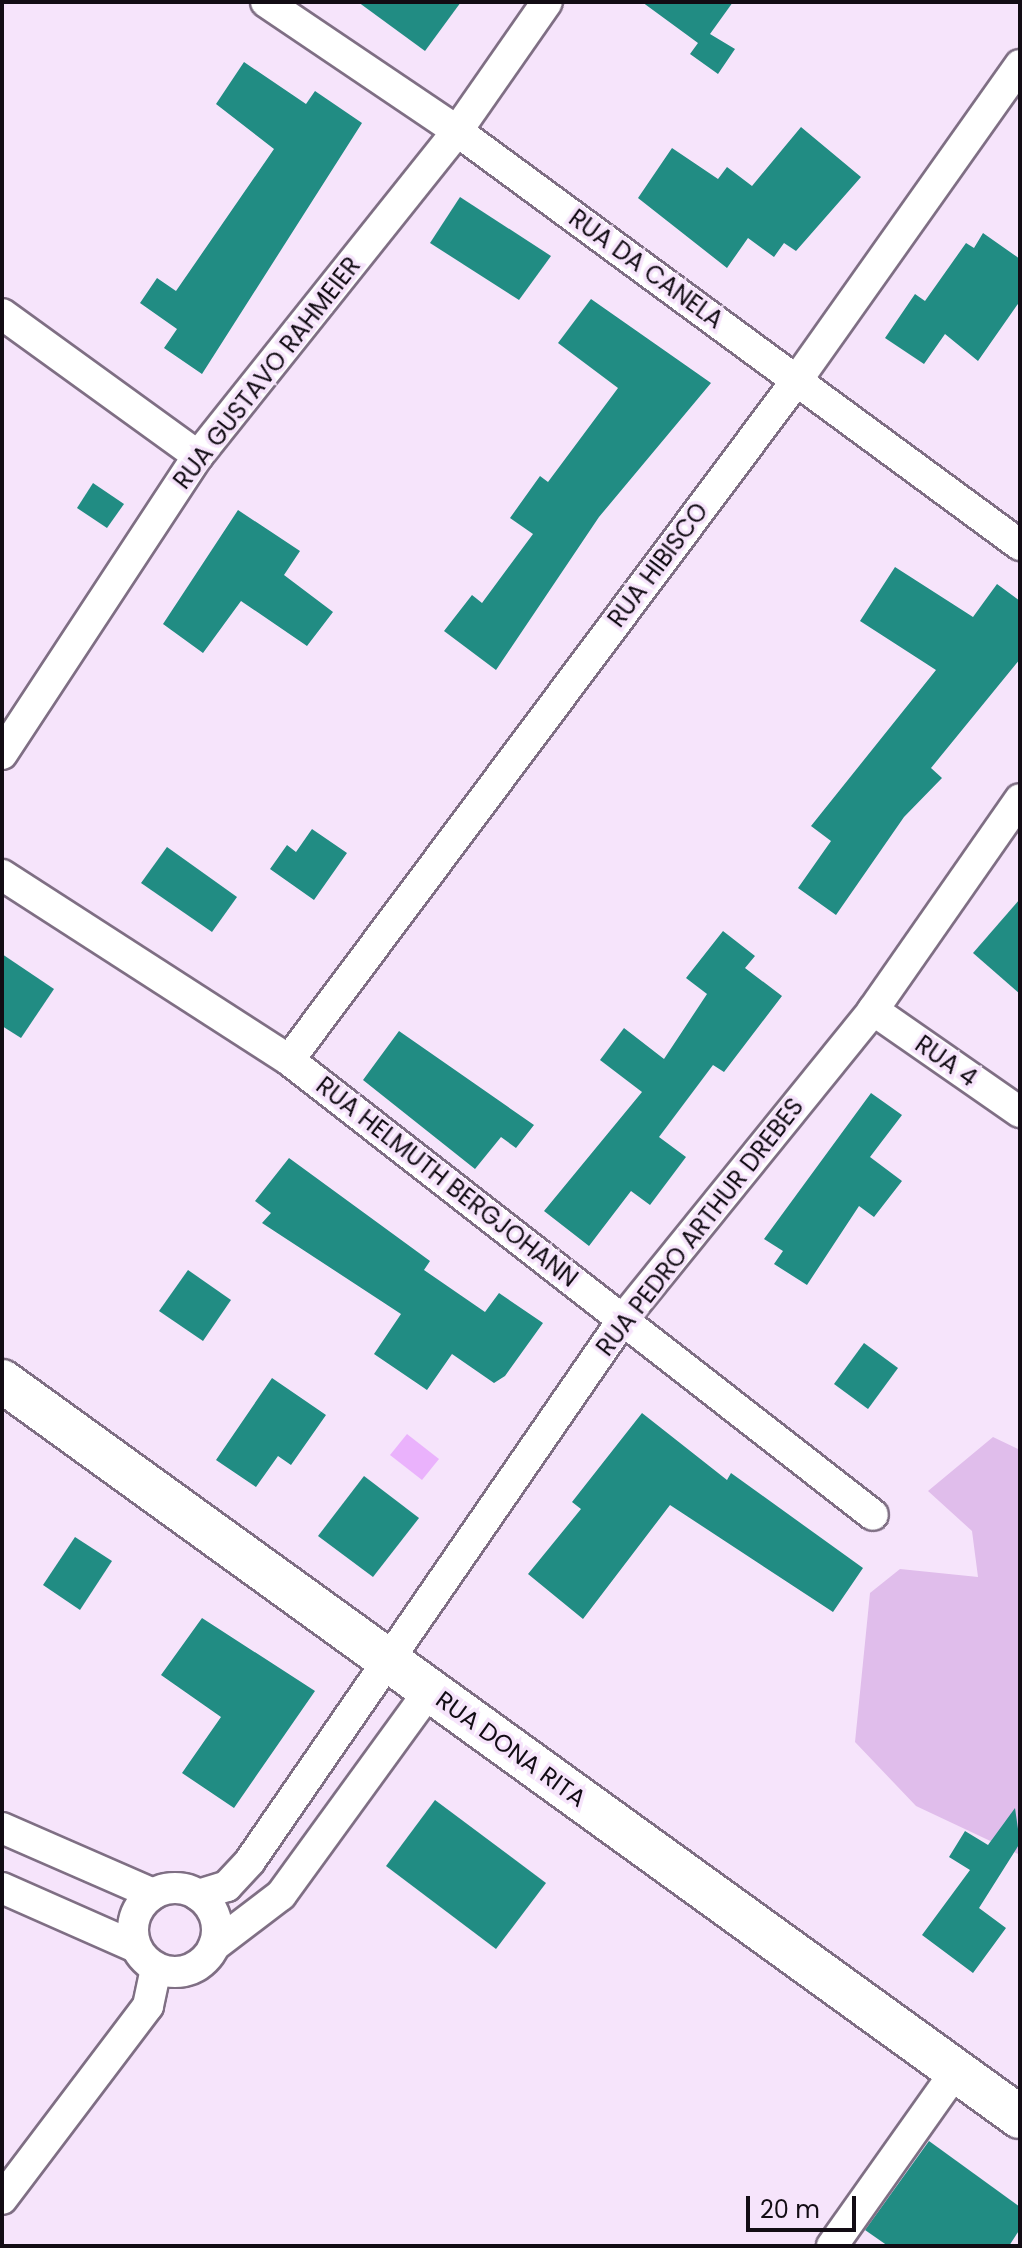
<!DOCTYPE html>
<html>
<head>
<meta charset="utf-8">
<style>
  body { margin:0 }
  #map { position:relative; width:1022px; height:2248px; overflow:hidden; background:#f6e4fb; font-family:Poppins,sans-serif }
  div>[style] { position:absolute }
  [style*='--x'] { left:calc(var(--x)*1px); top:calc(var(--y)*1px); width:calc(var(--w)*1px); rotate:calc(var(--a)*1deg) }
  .green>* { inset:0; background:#e0bdeb }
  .water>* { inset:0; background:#eab2fc }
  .building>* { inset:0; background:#218c83 }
  .roads { filter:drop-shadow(2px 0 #7f6f84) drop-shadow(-2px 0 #7f6f84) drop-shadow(0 2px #7f6f84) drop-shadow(0 -2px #7f6f84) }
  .minor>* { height:30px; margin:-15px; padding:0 15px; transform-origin:15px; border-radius:15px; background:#fff }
  .minor>.ring { margin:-15px; padding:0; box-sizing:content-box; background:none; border:30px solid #fff; border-radius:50% }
  .secondary>* { height:42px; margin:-21px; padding:0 21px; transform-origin:21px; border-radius:21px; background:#fff }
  span { translate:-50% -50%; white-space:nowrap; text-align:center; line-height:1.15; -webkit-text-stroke:7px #f6e4fb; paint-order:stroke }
  .street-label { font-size:24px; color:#120c14 }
  .frame { position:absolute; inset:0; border:4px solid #120c14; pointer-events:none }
  .scale { position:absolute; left:746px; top:2196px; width:110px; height:36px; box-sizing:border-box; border:4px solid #120c14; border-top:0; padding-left:10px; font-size:24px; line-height:28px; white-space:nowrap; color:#120c14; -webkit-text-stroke:6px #f6e4fb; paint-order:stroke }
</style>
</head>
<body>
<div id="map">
  <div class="green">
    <i style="clip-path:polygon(993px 1437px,1020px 1450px,1020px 1855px,916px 1806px,855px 1742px,870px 1593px,900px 1569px,978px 1577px,972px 1531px,928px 1491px)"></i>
  </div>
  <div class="water">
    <i style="clip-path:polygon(407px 1434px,439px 1459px,422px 1480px,390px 1455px)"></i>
  </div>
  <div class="building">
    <i style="clip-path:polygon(358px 2px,461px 2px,425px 51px)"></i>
    <i style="clip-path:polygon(642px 2px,733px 2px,710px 34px,735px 49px,718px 74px,690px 54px,698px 43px)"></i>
    <i style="clip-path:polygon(244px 62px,306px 104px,315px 91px,362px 123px,202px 374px,164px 348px,177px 329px,140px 303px,157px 278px,176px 291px,274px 149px,216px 104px)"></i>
    <i style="clip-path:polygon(801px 127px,861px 177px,796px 251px,784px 243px,774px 257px,748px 238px,727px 268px,638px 198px,672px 148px,718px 179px,727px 167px,752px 186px)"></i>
    <i style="clip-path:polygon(460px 197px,551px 256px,519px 300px,430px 243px)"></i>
    <i style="clip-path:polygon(983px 233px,1020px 259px,1020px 301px,978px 361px,945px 334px,924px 364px,885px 338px,915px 294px,925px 301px,966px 243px,974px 248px)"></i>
    <i style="clip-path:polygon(591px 299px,711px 383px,599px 517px,496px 670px,444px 631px,472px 595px,482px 603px,533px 534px,510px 518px,540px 476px,548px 482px,618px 388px,558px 343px)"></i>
    <i style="clip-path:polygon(93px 483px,124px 504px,107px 528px,77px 508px)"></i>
    <i style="clip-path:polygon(238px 510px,300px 551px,284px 575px,333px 612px,307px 646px,241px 601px,203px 653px,163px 624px)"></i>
    <i style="clip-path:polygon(895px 567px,973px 617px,997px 584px,1020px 601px,1020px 659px,931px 768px,942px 778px,904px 817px,836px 915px,798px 888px,831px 841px,811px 826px,936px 670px,860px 621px)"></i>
    <i style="clip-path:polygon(312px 829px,347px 853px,314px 900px,270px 869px,287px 845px,296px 852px)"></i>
    <i style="clip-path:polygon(167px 847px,237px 897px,212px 932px,141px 883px)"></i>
    <i style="clip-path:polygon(1020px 899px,1020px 994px,973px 953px)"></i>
    <i style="clip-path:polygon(723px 931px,755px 956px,745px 968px,782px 996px,724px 1072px,713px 1065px,659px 1137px,686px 1157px,650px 1205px,631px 1191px,589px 1246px,544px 1211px,642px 1092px,600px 1060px,624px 1028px,664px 1059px,707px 994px,686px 978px)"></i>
    <i style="clip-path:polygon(2px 954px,54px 989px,21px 1038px,2px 1026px)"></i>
    <i style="clip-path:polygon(399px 1031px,534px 1125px,516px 1148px,501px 1137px,475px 1169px,363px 1080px)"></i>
    <i style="clip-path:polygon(871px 1093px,902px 1115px,870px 1157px,902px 1181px,874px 1217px,859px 1206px,807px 1285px,774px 1264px,783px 1251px,764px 1239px)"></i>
    <i style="clip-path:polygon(289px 1158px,430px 1261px,424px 1270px,485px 1312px,499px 1293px,543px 1323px,505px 1376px,494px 1383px,452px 1354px,427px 1390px,374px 1354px,401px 1314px,262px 1223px,271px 1213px,255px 1201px)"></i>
    <i style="clip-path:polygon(188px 1270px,231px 1300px,203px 1341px,159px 1311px)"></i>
    <i style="clip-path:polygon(864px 1343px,898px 1368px,868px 1409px,834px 1384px)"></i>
    <i style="clip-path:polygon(272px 1378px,326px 1415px,291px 1465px,278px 1456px,256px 1487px,216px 1460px)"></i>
    <i style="clip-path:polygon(642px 1413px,727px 1480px,731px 1473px,863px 1568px,833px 1612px,670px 1505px,583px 1619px,528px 1574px,581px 1509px,572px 1502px)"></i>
    <i style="clip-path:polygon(364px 1476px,419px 1518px,373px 1577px,318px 1536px)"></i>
    <i style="clip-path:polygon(75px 1537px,112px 1561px,80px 1610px,43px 1585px)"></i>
    <i style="clip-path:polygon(202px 1618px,315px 1691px,234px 1808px,182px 1773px,221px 1717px,161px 1675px)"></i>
    <i style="clip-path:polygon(435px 1800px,546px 1883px,496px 1949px,386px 1866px)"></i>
    <i style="clip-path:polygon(1015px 1808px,1020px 1843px,979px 1908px,1006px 1928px,973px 1973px,922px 1935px,970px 1870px,949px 1857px,965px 1831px,988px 1845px)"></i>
    <i style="clip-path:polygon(929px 2141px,1020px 2207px,1020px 2229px,1009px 2246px,888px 2246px,865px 2230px)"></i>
  </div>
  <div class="roads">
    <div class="minor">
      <i style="--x:266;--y:2;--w:230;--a:34"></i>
      <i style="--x:457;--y:131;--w:699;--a:36.33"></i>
      <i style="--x:2;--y:314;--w:242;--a:35.9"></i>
      <i style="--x:2;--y:754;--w:357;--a:-56.7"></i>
      <i style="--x:198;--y:456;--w:416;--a:-51.4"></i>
      <i style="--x:457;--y:131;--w:157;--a:-55.1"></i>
      <i style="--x:2;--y:875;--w:341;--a:32.8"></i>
      <i style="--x:289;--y:1060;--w:740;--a:37.92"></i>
      <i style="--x:873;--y:1010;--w:179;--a:34.8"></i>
      <i style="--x:289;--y:1060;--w:849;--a:-53.24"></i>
      <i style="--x:797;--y:380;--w:386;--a:-54.7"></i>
      <i style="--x:2;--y:1828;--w:165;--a:23.6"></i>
      <i style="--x:2;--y:1888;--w:146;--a:23.8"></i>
      <i class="ring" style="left:133px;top:1888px;width:54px;height:54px"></i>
      <i style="--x:198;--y:1895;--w:30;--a:-17"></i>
      <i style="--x:227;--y:1886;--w:34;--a:-47"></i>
      <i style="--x:250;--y:1861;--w:659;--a:-55.44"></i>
      <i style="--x:624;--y:1318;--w:396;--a:-51"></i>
      <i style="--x:873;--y:1010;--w:257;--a:-55.1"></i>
      <i style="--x:214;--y:1946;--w:84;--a:-37.3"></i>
      <i style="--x:281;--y:1895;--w:253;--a:-54"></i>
      <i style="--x:2;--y:2199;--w:242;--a:-52.9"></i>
      <i style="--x:148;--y:2006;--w:39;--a:-78"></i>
      <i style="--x:832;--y:2246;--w:214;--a:-54.7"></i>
    </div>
    <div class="secondary">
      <i style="--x:2;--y:1381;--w:1256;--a:35.87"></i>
    </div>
  </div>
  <div class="street-label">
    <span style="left:646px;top:269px;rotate:36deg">RUA DA CANELA</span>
    <span style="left:267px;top:373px;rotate:-52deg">RUA GUSTAVO RAHMEIER</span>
    <span style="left:658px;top:565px;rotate:-53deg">RUA HIBISCO</span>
    <span style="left:946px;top:1061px;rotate:35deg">RUA 4</span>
    <span style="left:447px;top:1182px;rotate:38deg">RUA HELMUTH BERGJOHANN</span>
    <span style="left:700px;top:1227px;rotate:-52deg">RUA PEDRO ARTHUR DREBES</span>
    <span style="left:511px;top:1749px;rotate:36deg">RUA DONA RITA</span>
  </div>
  <div class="frame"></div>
  <div class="scale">20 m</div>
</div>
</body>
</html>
